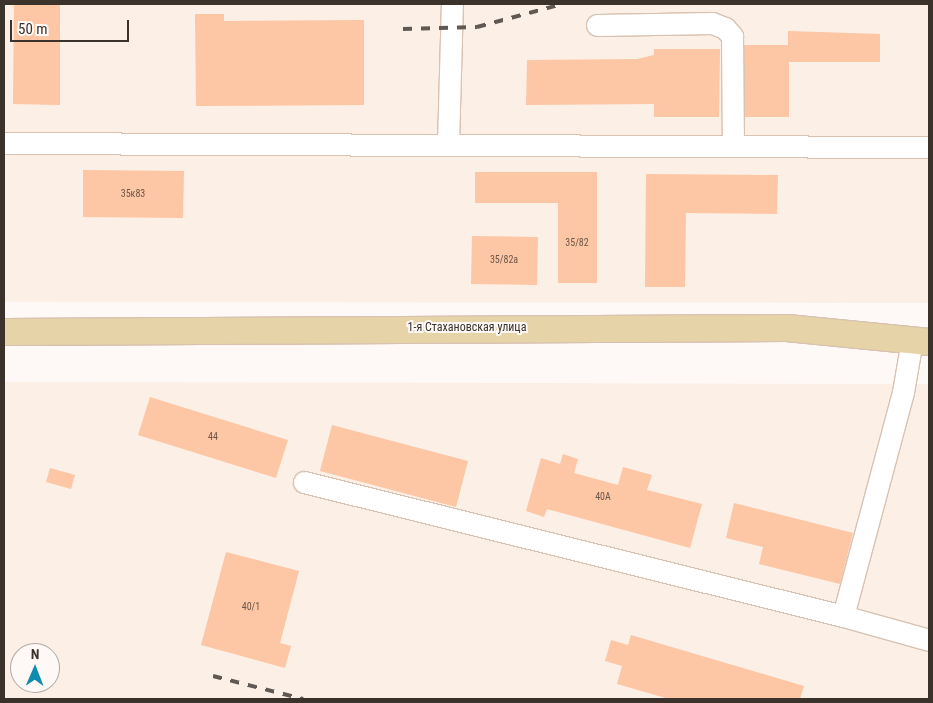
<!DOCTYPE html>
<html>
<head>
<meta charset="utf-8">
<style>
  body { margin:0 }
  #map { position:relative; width:933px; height:703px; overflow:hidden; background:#fef9f6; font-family:"Roboto Condensed",sans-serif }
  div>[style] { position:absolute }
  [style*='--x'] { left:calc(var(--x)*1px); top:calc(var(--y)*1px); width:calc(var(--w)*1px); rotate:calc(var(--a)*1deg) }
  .built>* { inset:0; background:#fbefe6 }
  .building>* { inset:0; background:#fdc6a4 }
  .roads { filter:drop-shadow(1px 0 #d8c2b1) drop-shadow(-1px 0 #d8c2b1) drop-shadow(0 1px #d8c2b1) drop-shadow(0 -1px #d8c2b1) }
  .minor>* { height:21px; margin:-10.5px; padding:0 10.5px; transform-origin:10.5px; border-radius:10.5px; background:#fff }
  .major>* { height:26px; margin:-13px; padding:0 13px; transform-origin:13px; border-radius:13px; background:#e6d3a7 }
  .rail>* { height:4px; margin-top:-2px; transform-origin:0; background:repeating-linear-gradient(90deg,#605852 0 9px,transparent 0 18px) }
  span { translate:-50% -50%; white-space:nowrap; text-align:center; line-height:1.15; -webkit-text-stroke:4px #fef9f6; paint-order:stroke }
  .number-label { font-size:10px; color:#6b5749 }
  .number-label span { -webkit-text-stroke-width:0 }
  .street-label { font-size:12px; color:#3a322b }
  .frame { position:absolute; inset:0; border:5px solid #3a322b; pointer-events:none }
  .north { position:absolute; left:10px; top:643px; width:50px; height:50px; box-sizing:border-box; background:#fef9f6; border:1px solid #b0a9a5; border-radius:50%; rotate:1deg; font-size:14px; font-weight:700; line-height:20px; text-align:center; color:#3a322b }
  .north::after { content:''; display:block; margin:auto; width:18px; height:22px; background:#0e8dae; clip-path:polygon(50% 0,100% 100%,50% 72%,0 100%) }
  .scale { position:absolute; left:10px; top:20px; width:119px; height:22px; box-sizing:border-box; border:2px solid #3a322b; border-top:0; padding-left:6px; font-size:15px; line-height:18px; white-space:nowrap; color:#3a322b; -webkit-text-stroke:4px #fef9f6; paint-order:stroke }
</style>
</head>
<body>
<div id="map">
  <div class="built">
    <i style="clip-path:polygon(4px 4px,929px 4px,929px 303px,4px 302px)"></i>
    <i style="clip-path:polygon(evenodd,4px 382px,929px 384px,929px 699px,4px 699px,4px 382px,20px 653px,50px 653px,50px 683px,20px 683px,20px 653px)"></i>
  </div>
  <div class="building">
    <i style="clip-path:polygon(14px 4px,60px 4px,60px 105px,13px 104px)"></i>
    <i style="clip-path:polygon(195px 14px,224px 14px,224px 21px,364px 20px,364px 105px,196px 106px)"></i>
    <i style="clip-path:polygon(788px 31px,880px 34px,880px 62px,789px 62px,789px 117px,743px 117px,743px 45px,788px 45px)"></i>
    <i style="clip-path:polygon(654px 49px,720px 49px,719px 117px,654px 117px,654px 104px,526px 105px,527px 60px,637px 59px,654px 55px)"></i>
    <i style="clip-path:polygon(83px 170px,184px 171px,183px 218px,83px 217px)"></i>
    <i style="clip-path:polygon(475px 172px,597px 172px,597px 283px,558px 283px,558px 203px,475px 203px)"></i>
    <i style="clip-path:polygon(646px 174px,778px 175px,777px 214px,686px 213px,685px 287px,645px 287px)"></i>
    <i style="clip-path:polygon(472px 236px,538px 237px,537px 285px,471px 284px)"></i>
    <i style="clip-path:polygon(150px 397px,288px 440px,276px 478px,138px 435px)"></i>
    <i style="clip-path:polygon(332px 425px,468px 461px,456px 507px,320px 471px)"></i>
    <i style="clip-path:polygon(563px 454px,578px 459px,574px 473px,618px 485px,623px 467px,652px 475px,647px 490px,702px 504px,690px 548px,547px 509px,544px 517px,526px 511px,541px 458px,560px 464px)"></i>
    <i style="clip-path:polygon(50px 468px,75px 475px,71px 489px,46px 482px)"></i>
    <i style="clip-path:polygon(734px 503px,853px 533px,840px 584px,759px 564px,763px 547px,726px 538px)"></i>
    <i style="clip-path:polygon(226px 552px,299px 571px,280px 643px,291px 646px,285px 668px,201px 645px)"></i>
    <i style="clip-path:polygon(631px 635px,804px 686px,800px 699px,669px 699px,617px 684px,622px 666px,605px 661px,611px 640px,628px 645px)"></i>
  </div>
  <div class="roads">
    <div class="minor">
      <i style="--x:597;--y:25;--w:115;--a:-1"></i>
      <i style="--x:712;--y:23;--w:14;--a:21"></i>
      <i style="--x:725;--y:28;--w:11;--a:49"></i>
      <i style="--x:732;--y:36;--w:110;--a:89.5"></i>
      <i style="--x:4;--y:143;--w:925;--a:0.25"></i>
      <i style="--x:448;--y:144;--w:140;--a:-88.4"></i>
      <i style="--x:304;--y:482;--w:555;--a:13.96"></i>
      <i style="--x:843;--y:616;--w:232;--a:-75"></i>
      <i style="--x:903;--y:392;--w:53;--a:-80.2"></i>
      <i style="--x:843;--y:616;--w:89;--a:15.6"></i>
    </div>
    <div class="major">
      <i style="--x:4;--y:332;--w:783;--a:-0.29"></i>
      <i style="--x:787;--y:328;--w:143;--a:5.6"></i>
    </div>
  </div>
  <div class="rail">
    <i style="--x:403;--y:29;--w:74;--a:-1.5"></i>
    <i style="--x:477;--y:27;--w:88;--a:-15.1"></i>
    <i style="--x:213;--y:676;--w:93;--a:14.3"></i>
  </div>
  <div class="number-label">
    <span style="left:133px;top:194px">35к83</span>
    <span style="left:577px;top:243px">35/82</span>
    <span style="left:504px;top:260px">35/82а</span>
    <span style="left:213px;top:437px">44</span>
    <span style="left:603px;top:497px">40А</span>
    <span style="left:251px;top:607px">40/1</span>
  </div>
  <div class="street-label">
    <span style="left:467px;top:328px">1-я Стахановская улица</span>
  </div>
  <div class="frame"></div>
  <div class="north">N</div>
  <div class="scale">50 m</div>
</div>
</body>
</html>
